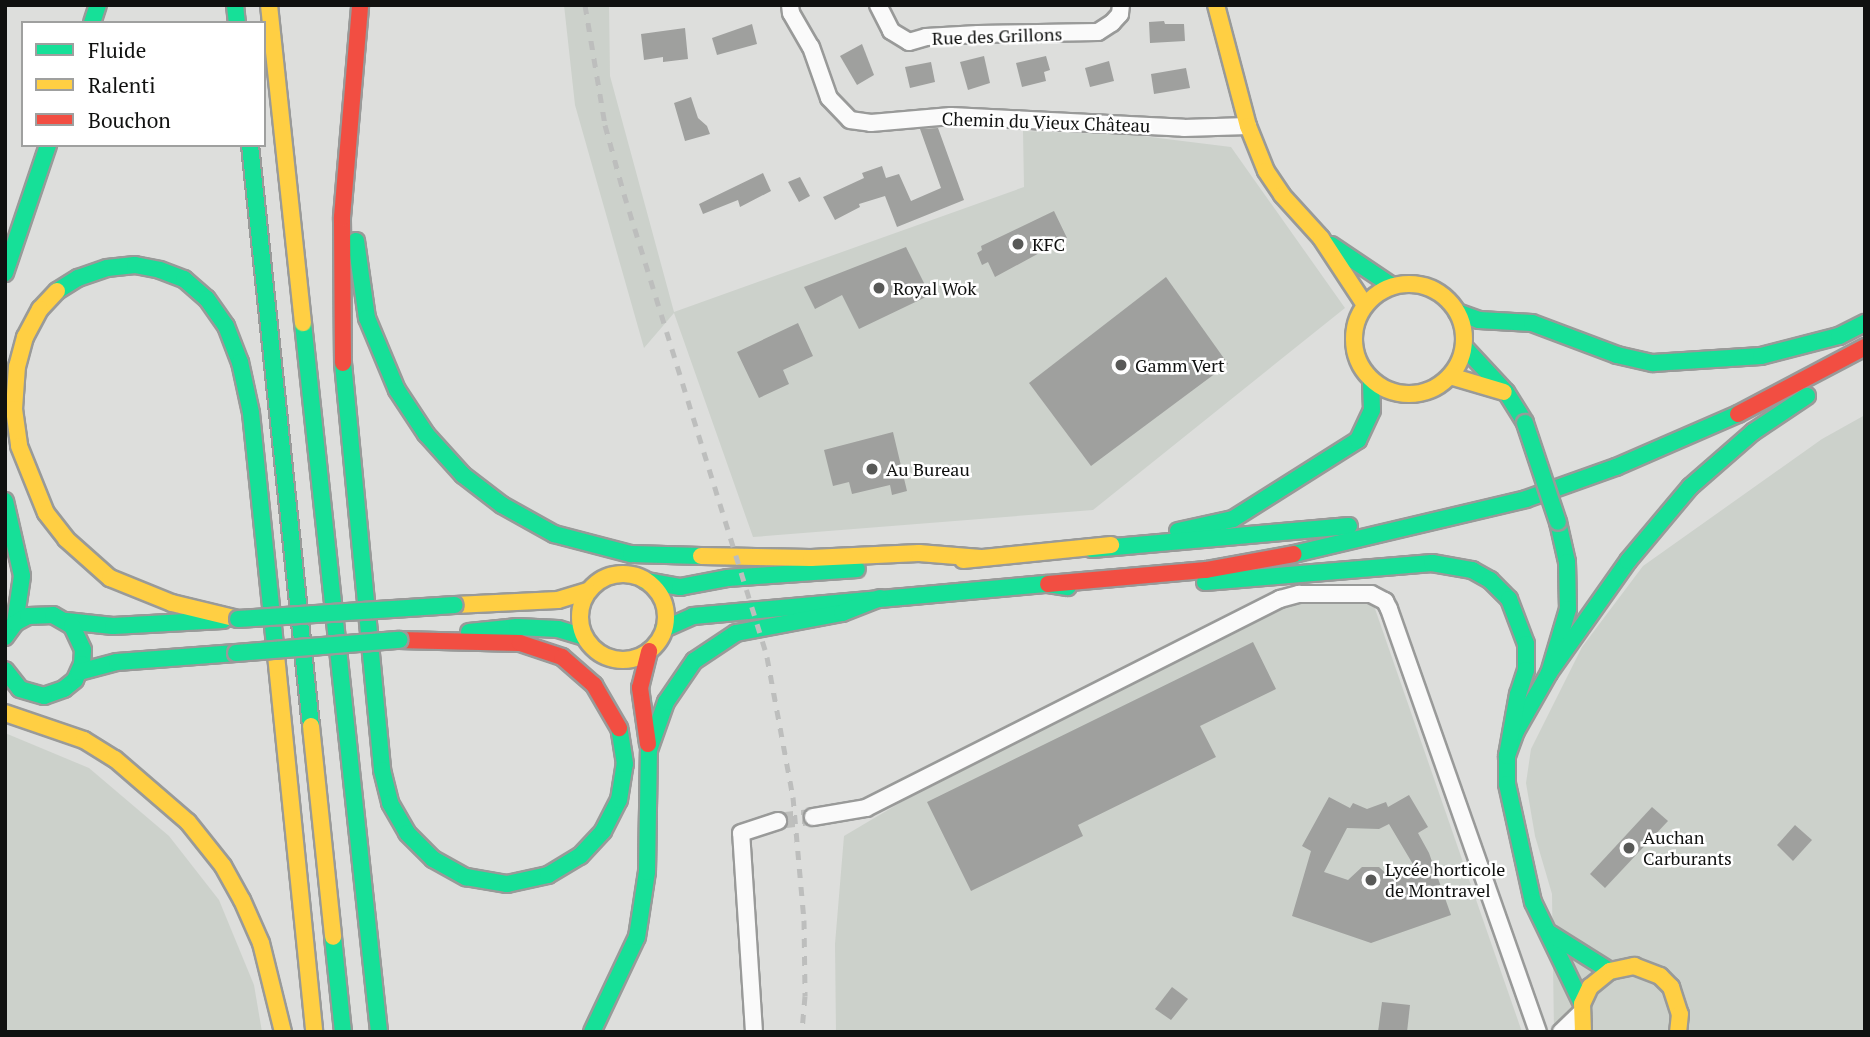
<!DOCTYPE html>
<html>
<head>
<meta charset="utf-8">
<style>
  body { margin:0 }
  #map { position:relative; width:1870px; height:1037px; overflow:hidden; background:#dddedc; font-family:"PT Serif",serif }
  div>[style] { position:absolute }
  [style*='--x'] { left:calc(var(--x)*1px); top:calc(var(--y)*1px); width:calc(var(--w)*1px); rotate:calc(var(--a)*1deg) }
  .built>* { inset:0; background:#ccd1cb }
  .building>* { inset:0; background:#9fa09e }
  .street-tunnel>* { height:16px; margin-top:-8px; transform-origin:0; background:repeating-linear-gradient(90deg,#bebfbd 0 16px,transparent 0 24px) }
  .roads { filter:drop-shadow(2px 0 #999a99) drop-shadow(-2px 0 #999a99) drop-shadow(0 2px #999a99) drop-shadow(0 -2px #999a99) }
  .street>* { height:16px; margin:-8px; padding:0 8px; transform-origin:8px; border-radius:8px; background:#fafafa }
  .fast>* { height:16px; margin:-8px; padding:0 8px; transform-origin:8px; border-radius:8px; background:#16e098 }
  .slow>* { height:16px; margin:-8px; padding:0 8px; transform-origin:8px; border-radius:8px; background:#ffcf43 }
  .slow>.ring { margin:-8px; padding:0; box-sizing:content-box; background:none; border:16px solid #ffcf43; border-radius:50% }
  .jam>* { height:16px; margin:-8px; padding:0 8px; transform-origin:8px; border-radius:8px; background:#f24e42 }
  .rail>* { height:5px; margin-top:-2.5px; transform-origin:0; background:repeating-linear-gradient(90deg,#bdbebd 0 9px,transparent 0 18px) }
  .bridges { filter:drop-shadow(2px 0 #999a99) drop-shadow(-2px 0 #999a99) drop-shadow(0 2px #999a99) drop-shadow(0 -2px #999a99) }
  .fast-bridge>* { height:16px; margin:-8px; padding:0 8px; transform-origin:8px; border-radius:8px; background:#16e098 }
  .dots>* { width:19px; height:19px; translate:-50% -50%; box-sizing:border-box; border:4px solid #fff; border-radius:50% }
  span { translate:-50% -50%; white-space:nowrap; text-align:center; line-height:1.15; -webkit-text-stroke:5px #fff; paint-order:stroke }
  .street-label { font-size:18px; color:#101110 }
  .poi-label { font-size:18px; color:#101110 }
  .left { translate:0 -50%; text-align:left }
  .frame { position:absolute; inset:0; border:7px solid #101110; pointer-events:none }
  .legend { position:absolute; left:21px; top:21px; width:245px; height:126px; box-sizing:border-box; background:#fff; border:2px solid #9fa09f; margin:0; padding:9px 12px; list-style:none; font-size:21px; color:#101110 }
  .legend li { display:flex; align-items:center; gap:14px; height:35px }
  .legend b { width:35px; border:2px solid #9fa09f }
</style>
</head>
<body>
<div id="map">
  <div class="built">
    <i style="clip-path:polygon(564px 5px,609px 5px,610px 76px,674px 312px,1024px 187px,1023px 131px,1134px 135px,1231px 147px,1345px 308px,1093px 510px,753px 537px,674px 313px,644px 348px,575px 105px)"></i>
    <i style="clip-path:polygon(1865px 415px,1865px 1032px,1554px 1032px,1552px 894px,1535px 836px,1526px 783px,1531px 749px,1582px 647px,1643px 566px,1822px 439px)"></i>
    <i style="clip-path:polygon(1301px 599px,1373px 603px,1522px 1032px,836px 1032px,835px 944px,844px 836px,930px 785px)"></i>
    <i style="clip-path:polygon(5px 733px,89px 768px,169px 836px,219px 900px,254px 985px,262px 1032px,5px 1032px)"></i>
  </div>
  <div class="building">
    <i style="clip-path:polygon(1164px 21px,1165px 24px,1184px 24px,1185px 41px,1150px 43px,1149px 22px)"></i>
    <i style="clip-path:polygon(752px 24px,757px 44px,717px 55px,712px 38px)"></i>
    <i style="clip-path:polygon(685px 28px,688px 59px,663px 62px,663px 57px,644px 60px,641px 34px)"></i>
    <i style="clip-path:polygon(862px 44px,874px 75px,857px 85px,840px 56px)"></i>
    <i style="clip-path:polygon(984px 56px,990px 83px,968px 90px,960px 62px)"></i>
    <i style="clip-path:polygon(1046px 56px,1050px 70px,1044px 72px,1046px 81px,1022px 87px,1016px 63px)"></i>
    <i style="clip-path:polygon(1109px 61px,1114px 81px,1090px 87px,1085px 68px)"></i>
    <i style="clip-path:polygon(931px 62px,935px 82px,910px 88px,905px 67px)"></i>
    <i style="clip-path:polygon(1186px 68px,1190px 88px,1154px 94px,1151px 74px)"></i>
    <i style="clip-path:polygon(691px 97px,698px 118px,707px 126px,710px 134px,685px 141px,674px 103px)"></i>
    <i style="clip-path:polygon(938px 128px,964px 200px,897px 227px,885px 196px,859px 204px,860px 207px,835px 220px,823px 197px,864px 178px,862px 173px,882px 166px,886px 178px,899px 174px,911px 201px,941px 188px,920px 129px)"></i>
    <i style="clip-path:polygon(763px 173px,771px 191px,740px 207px,738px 200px,703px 214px,699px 204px)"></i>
    <i style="clip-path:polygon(800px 177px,810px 196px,799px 202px,788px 182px)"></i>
    <i style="clip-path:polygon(1054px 211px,1067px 238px,995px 277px,988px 262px,982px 265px,977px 253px,982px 250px,981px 246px)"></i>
    <i style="clip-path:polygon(906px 247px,930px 295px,859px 329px,842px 295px,815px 309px,804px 287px)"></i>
    <i style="clip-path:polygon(1166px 277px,1228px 364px,1091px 466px,1029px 383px)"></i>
    <i style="clip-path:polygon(798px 323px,813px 356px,783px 370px,789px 384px,759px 398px,737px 352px)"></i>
    <i style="clip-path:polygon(893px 432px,907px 491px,892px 495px,890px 485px,852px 494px,849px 482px,833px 486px,824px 450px)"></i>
    <i style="clip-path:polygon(1253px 642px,1276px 689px,1200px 726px,1216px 757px,1078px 825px,1083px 836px,971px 891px,927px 802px)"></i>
    <i style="clip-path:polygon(evenodd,1409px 795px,1428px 827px,1418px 833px,1429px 853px,1451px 915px,1371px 943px,1292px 916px,1311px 851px,1302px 846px,1329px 797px,1350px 808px,1353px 803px,1367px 809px,1386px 802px,1388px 807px,1409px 795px,1389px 824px,1417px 871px,1392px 879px,1379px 867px,1362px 867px,1348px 880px,1324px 872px,1347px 828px,1379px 829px,1389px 824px)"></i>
    <i style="clip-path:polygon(1652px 807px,1668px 821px,1605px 888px,1590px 874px)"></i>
    <i style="clip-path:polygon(1795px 825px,1812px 840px,1793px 861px,1777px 845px)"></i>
    <i style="clip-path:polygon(1172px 987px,1188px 999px,1171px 1020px,1155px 1009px)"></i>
    <i style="clip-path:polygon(1382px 1002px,1410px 1005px,1407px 1032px,1378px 1032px)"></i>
  </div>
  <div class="street-tunnel">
    <i style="--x:778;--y:821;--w:35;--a:-7"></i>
  </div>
  <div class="roads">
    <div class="street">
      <i style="--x:790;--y:5;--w:8;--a:83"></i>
      <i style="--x:791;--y:13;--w:39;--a:60"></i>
      <i style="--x:811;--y:47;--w:54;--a:70.6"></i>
      <i style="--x:829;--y:98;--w:30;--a:46"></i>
      <i style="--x:850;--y:120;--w:21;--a:8"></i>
      <i style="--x:871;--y:123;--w:80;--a:-5"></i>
      <i style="--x:951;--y:116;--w:233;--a:2.9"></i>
      <i style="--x:1184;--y:128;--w:64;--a:-1.8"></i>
      <i style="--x:878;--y:5;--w:29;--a:63"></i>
      <i style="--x:891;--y:31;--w:21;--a:31"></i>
      <i style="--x:909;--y:42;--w:18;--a:-16"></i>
      <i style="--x:926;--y:37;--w:52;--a:-3.3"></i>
      <i style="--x:978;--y:34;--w:120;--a:-1"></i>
      <i style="--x:1098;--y:32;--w:17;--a:-33"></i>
      <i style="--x:1112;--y:23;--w:12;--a:-48"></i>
      <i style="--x:1120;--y:14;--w:9;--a:-84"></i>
      <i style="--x:813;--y:817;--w:54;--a:-9.6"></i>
      <i style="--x:866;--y:808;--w:464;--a:-26.8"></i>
      <i style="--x:1280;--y:599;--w:20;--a:-15"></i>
      <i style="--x:1299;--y:594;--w:72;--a:0"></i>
      <i style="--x:1371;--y:594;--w:16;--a:27"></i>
      <i style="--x:1385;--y:601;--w:9;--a:63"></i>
      <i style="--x:1389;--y:609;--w:448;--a:70.6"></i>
      <i style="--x:754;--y:1032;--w:199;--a:-93.7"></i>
      <i style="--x:741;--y:833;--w:39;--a:-18"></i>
      <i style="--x:1561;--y:1032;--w:28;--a:-44"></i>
    </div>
    <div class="fast">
      <i style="--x:235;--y:5;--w:18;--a:84"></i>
      <i style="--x:92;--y:23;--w:19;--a:-72"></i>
      <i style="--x:250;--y:145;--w:584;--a:84.01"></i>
      <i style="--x:356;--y:241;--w:78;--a:81.9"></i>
      <i style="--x:367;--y:318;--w:78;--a:67.4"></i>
      <i style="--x:397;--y:390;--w:53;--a:56.6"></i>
      <i style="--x:426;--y:434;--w:55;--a:47.9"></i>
      <i style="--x:463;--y:475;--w:49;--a:37.6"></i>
      <i style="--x:502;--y:505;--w:60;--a:29.1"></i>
      <i style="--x:554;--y:534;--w:80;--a:14.6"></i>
      <i style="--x:631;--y:554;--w:70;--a:1.6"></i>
      <i style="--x:1331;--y:245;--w:73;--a:33.9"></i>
      <i style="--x:5;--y:273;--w:135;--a:-71.4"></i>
      <i style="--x:57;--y:291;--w:25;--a:-32"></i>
      <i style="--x:78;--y:278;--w:31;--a:-19"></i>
      <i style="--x:107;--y:268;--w:28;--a:-6"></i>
      <i style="--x:135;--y:265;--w:25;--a:11"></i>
      <i style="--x:160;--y:270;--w:26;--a:21"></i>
      <i style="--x:184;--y:279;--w:30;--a:41"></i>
      <i style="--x:207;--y:299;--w:33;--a:55"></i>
      <i style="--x:226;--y:326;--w:39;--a:69"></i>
      <i style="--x:240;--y:362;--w:52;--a:77.8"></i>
      <i style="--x:251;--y:413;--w:243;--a:84.1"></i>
      <i style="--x:1457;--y:312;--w:23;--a:20"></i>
      <i style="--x:1479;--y:320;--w:53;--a:3.2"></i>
      <i style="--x:1532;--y:323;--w:91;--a:20.6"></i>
      <i style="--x:1617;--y:355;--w:37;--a:13"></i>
      <i style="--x:1653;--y:363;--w:108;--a:-3.7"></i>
      <i style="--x:1761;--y:356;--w:81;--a:-14.4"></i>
      <i style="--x:1839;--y:336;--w:29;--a:-27"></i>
      <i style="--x:303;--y:323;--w:713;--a:83.88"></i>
      <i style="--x:1464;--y:347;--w:62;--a:47"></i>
      <i style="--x:1506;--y:392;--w:36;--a:58"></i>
      <i style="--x:343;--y:363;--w:409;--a:84.5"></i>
      <i style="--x:382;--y:770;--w:34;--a:76"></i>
      <i style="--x:390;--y:803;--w:34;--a:60"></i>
      <i style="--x:407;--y:833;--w:37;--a:45"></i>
      <i style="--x:433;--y:859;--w:38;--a:29"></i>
      <i style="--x:466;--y:877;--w:42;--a:9.7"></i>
      <i style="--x:507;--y:884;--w:42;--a:-12.4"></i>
      <i style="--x:548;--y:875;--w:37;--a:-31"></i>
      <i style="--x:580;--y:856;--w:34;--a:-47"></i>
      <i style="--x:603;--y:831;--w:35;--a:-63"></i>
      <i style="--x:619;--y:800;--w:36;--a:-81"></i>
      <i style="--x:625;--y:764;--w:36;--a:-99"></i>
      <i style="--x:5;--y:501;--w:77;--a:77.2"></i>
      <i style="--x:22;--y:576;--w:48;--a:98.5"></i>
      <i style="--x:1558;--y:522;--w:41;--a:77.3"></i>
      <i style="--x:1567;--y:562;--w:47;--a:88.8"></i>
      <i style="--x:1568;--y:609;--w:67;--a:106.5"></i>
      <i style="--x:1549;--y:673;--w:67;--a:119.6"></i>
      <i style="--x:1516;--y:731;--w:27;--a:110"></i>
      <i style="--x:1507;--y:756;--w:28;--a:90"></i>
      <i style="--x:1507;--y:784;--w:121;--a:77.6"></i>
      <i style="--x:1533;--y:902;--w:113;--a:64.3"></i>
      <i style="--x:1178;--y:531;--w:56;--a:-12.3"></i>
      <i style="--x:1233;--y:519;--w:148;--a:-32.3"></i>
      <i style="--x:1358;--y:440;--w:33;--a:-65"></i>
      <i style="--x:1372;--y:410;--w:31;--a:-92"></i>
      <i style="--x:1092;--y:549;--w:258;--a:-5.1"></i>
      <i style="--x:1294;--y:554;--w:238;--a:-13.3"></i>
      <i style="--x:1526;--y:499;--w:96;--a:-19.6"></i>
      <i style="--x:1616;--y:467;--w:133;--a:-23.5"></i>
      <i style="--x:646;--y:581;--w:35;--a:10"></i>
      <i style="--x:680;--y:587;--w:49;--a:-10.6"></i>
      <i style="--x:728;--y:578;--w:129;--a:-4"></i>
      <i style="--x:1205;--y:582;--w:228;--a:-4.8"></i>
      <i style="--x:1432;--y:563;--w:41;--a:9.9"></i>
      <i style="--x:1472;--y:570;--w:21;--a:29"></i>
      <i style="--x:1490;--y:580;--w:27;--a:45"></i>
      <i style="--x:1509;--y:599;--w:48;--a:69.3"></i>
      <i style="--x:1526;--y:644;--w:26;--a:90"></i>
      <i style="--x:1526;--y:670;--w:25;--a:108"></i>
      <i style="--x:1518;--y:694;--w:63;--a:100.1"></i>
      <i style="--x:66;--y:621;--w:47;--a:6.1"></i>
      <i style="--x:113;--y:626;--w:110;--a:-3.1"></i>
      <i style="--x:664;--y:629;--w:32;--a:-24"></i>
      <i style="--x:693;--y:616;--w:356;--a:-5.2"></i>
      <i style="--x:1048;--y:584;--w:20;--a:9"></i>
      <i style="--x:469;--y:632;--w:48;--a:-5.9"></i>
      <i style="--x:517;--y:627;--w:41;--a:2.8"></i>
      <i style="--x:558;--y:629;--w:28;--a:17"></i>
      <i style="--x:5;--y:637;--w:17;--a:-54"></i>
      <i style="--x:15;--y:623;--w:15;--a:-28"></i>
      <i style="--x:28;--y:616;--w:25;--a:-2"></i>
      <i style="--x:53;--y:615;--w:22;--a:30"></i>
      <i style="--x:72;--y:626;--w:26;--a:65"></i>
      <i style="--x:83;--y:650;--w:14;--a:94"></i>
      <i style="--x:82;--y:664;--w:17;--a:114"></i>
      <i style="--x:75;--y:680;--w:14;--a:141"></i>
      <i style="--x:64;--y:689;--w:21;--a:161"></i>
      <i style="--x:44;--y:696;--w:25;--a:-164"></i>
      <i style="--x:20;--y:689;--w:24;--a:-128"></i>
      <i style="--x:79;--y:672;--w:39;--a:-15"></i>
      <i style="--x:117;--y:662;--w:119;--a:-4.3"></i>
      <i style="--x:1549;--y:673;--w:137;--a:-54.8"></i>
      <i style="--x:1628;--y:561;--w:97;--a:-50"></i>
      <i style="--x:1690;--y:487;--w:84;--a:-41.1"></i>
      <i style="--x:1753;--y:432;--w:65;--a:-33.7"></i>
      <i style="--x:1551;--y:934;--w:70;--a:32.1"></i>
      <i style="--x:333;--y:937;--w:96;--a:84"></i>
      <i style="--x:592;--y:1032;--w:105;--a:-64.7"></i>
      <i style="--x:637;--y:937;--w:66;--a:-81.3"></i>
      <i style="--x:647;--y:872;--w:122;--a:-89.1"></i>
      <i style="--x:649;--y:750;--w:51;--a:-70.5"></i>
      <i style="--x:666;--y:702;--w:50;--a:-55.7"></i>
      <i style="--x:694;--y:661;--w:50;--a:-33.7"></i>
      <i style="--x:736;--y:633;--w:108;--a:-10.7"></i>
      <i style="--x:842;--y:613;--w:41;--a:-21.5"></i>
    </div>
    <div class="slow">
      <i style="--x:269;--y:5;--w:320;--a:83.9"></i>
      <i style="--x:1216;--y:5;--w:125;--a:75.2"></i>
      <i style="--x:1248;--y:126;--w:48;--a:68.2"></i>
      <i style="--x:1266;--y:171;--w:29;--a:56"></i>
      <i style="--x:1282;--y:195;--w:58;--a:47.8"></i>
      <i style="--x:1321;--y:238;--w:80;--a:56.7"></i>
      <i class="ring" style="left:1354px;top:284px;width:94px;height:94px"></i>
      <i style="--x:57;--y:291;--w:25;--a:133"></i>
      <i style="--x:40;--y:309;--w:32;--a:118"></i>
      <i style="--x:25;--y:337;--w:30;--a:105"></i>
      <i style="--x:17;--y:366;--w:43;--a:94"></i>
      <i style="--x:14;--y:409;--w:37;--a:82"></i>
      <i style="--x:19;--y:446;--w:72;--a:68.1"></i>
      <i style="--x:46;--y:513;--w:33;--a:52"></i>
      <i style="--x:66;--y:539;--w:59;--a:41.6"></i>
      <i style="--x:110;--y:578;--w:67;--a:22"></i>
      <i style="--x:172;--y:603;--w:68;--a:13.6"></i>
      <i style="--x:1450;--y:376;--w:56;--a:16.5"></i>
      <i style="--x:701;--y:556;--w:110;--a:1"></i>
      <i style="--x:811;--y:558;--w:108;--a:-2.7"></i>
      <i style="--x:919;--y:553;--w:62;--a:4.6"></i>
      <i style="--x:963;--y:560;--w:149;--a:-5.8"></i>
      <i class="ring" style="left:580px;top:574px;width:70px;height:70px"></i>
      <i style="--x:455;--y:605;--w:103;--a:-2.8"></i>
      <i style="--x:558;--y:600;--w:31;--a:-17"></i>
      <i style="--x:276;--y:655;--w:379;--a:84.2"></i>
      <i style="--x:5;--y:713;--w:83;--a:18.9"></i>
      <i style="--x:84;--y:740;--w:36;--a:32"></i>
      <i style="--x:115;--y:759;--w:96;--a:40.8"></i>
      <i style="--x:188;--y:822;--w:56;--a:51.5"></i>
      <i style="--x:223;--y:866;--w:39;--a:61"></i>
      <i style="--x:242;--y:900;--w:47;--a:66.2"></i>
      <i style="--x:261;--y:943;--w:92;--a:76.1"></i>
      <i style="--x:311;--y:726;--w:212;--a:84"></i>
      <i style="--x:1583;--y:1032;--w:28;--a:-92"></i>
      <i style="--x:1582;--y:1004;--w:19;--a:-65"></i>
      <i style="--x:1590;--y:987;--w:26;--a:-39"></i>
      <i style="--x:1610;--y:971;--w:25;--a:-12"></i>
      <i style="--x:1634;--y:966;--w:28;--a:21"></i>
      <i style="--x:1660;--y:976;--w:16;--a:45"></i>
      <i style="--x:1671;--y:987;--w:28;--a:72"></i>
      <i style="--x:1680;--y:1014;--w:18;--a:96"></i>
    </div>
    <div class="jam">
      <i style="--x:343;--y:363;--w:146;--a:-90.4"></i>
      <i style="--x:342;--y:217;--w:213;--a:-85.1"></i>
      <i style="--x:1738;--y:414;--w:144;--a:-27.8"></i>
      <i style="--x:1048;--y:584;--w:159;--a:-5.1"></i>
      <i style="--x:1206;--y:570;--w:89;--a:-10.3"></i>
      <i style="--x:399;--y:640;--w:121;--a:1.4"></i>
      <i style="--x:520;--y:643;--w:44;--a:18.4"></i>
      <i style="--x:562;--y:657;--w:43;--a:41.2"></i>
      <i style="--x:594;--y:685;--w:50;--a:59.8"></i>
      <i style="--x:648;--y:744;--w:57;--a:-98.1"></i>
      <i style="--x:640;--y:688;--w:38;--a:-76"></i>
    </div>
  </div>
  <div class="rail">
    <i style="--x:585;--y:5;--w:122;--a:80.5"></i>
    <i style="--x:605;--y:125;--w:72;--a:74.6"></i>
    <i style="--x:624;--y:194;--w:485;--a:72.8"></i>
    <i style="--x:767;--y:657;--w:142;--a:79.5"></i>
    <i style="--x:793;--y:797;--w:123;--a:84.9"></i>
    <i style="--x:804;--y:920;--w:76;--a:89.2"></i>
    <i style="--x:805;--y:996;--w:36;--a:95"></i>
  </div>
  <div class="bridges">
    <div class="fast-bridge">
      <i style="--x:1525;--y:423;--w:104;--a:71.6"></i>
      <i style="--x:238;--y:619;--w:217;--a:-3.7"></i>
      <i style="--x:236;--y:653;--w:164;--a:-4.6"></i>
    </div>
  </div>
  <div class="dots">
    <i style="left:1018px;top:244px;background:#585957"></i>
    <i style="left:879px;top:288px;background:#585957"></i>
    <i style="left:1121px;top:365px;background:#585957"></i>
    <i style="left:872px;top:469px;background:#585957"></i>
    <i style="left:1629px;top:848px;background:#585957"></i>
    <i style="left:1371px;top:880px;background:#585957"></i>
  </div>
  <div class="street-label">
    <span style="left:997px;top:36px;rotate:-2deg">Rue des Grillons</span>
    <span style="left:1046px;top:122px;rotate:2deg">Chemin du Vieux Château</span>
  </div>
  <div class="poi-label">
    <span class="left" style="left:1032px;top:244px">KFC</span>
    <span class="left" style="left:893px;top:288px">Royal Wok</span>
    <span class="left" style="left:1135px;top:365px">Gamm Vert</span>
    <span class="left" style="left:886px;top:469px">Au Bureau</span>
    <span class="left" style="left:1643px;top:848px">Auchan<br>Carburants</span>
    <span class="left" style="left:1385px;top:880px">Lycée horticole<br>de Montravel</span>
  </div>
  <div class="frame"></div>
  <ul class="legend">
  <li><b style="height:9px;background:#16e098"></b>Fluide</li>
  <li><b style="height:9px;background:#ffcf43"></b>Ralenti</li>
  <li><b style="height:9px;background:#f24e42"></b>Bouchon</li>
  </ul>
</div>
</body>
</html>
